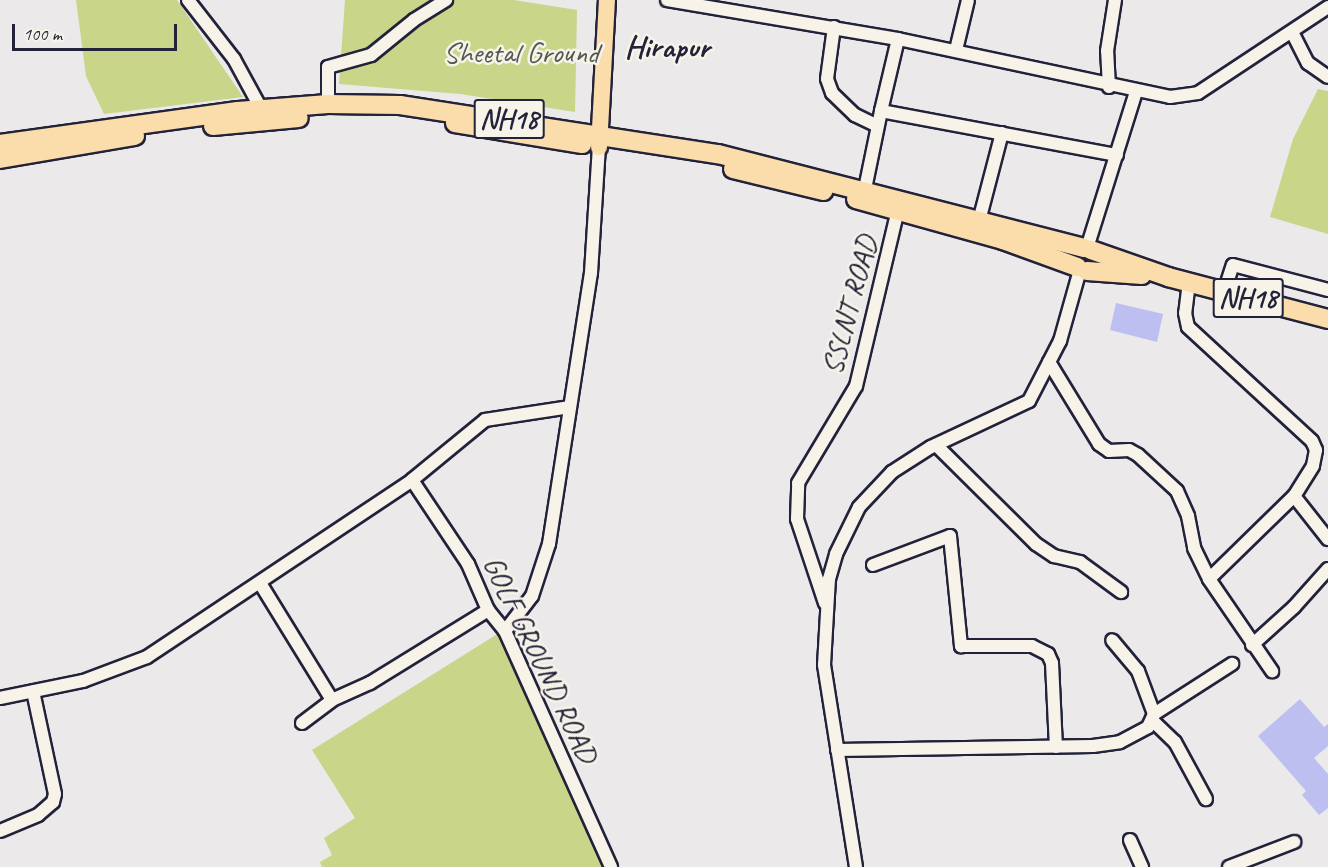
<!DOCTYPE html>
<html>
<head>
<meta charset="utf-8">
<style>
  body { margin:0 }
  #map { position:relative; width:1328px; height:867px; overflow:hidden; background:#ebe9ea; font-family:Caveat,sans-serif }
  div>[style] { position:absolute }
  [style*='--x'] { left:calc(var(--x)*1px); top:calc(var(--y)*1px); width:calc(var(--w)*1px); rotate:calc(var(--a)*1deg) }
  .green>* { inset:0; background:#c9d588 }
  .building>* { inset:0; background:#bdbff0 }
  .roads { filter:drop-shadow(2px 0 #22223b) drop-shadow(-2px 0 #22223b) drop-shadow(0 2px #22223b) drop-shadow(0 -2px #22223b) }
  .minor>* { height:12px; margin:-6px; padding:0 6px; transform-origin:6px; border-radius:6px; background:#f7f3e8 }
  .major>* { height:16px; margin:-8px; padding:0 8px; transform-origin:8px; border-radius:8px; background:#faddab }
  .highway>* { height:18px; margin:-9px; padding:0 9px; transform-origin:9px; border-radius:9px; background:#faddab }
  span { translate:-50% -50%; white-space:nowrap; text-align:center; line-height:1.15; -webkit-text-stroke:5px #f7f3e8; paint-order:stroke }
  .shield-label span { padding:2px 4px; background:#f7f3e8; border:2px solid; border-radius:4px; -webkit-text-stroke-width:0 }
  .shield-label { font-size:28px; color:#22223b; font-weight:700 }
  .park-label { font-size:30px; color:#545852 }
  .street-label { font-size:30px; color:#22223b }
  .neighbourhood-label { font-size:32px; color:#22223b; font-weight:700 }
  .scale { position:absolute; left:12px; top:24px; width:165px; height:27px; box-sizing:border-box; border:3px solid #22223b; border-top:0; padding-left:8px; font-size:18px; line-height:21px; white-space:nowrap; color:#22223b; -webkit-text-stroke:4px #f7f3e8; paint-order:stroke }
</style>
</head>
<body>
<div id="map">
  <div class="green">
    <i style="clip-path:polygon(76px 0,177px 0,243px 97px,104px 114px,86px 76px)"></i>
    <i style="clip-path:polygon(345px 0,514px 0,577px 10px,575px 112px,460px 94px,339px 84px)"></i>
    <i style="clip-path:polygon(1318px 89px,1328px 91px,1328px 234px,1270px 217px,1293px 139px)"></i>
    <i style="clip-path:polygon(499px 633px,608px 867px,322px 867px,320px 862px,332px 855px,324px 838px,355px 818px,312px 750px)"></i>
  </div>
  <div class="building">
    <i style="clip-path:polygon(1116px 303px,1163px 314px,1157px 342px,1110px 330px)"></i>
    <i style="clip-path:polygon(1300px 699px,1324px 727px,1328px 724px,1328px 746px,1314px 758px,1328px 774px,1328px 808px,1319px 815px,1302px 795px,1306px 791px,1258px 736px)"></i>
  </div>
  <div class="roads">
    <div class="minor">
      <i style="--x:188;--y:0;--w:75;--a:52.1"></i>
      <i style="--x:234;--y:59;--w:63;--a:61.4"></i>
      <i style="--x:667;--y:0;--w:234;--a:9.6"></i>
      <i style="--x:898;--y:39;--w:278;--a:12"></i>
      <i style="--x:1170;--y:97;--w:28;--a:-8"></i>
      <i style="--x:1198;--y:93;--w:156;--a:-33.5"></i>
      <i style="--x:834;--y:27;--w:52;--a:97.7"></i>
      <i style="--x:827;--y:79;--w:15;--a:70"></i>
      <i style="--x:832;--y:93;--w:32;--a:44"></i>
      <i style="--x:855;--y:115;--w:25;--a:26"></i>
      <i style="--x:1292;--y:32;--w:35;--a:63"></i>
      <i style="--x:1308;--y:63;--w:24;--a:35"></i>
      <i style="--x:956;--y:50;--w:51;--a:-76.5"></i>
      <i style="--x:1109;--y:87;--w:36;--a:-93"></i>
      <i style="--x:1107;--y:51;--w:52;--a:-81.1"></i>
      <i style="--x:328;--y:104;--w:37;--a:-90"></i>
      <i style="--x:328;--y:67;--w:45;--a:-15.6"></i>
      <i style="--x:371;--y:55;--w:55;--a:-39.1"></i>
      <i style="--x:414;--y:20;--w:38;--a:-32"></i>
      <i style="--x:881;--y:111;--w:74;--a:-76.7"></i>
      <i style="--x:865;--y:189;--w:80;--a:-78.4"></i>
      <i style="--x:881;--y:111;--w:240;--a:10.6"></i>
      <i style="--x:979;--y:221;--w:91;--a:-75.4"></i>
      <i style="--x:1087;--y:248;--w:164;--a:-72.6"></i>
      <i style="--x:1189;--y:282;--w:31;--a:97"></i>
      <i style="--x:1185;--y:313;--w:14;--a:78"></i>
      <i style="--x:1188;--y:327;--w:168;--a:42.6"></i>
      <i style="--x:1312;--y:441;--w:10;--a:66"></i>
      <i style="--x:1316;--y:450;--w:16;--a:101"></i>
      <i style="--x:1313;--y:466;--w:36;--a:122"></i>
      <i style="--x:1294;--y:496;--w:55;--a:51.7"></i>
      <i style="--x:1224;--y:292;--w:28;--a:-72"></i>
      <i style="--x:1233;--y:265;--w:98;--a:14.7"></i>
      <i style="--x:1049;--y:362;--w:96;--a:58.6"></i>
      <i style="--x:1099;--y:444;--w:12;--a:35"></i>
      <i style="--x:1109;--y:451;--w:20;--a:-3"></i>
      <i style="--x:1129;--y:450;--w:10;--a:29"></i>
      <i style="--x:1138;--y:455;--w:53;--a:42.7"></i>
      <i style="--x:1177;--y:491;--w:27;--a:66"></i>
      <i style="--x:1188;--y:516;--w:33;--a:79"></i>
      <i style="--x:1194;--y:548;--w:34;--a:64"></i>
      <i style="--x:1209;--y:579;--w:112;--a:55.6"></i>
      <i style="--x:936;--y:445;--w:141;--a:44.7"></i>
      <i style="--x:1036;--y:544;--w:22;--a:34"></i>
      <i style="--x:1054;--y:556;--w:27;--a:13"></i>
      <i style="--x:1080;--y:562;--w:51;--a:36.2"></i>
      <i style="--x:412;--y:480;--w:101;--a:56.3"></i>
      <i style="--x:468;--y:564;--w:50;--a:66.5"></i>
      <i style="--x:488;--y:610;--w:27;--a:51"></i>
      <i style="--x:505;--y:631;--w:259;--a:65.8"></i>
      <i style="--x:873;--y:565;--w:82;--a:-20.6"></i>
      <i style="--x:950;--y:536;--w:111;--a:84.3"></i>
      <i style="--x:961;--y:646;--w:71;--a:0"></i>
      <i style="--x:1032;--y:646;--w:18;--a:27"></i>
      <i style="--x:1048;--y:654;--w:10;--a:66"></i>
      <i style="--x:1052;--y:663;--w:84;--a:87.3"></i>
      <i style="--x:1209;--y:579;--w:119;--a:-44.3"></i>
      <i style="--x:260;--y:583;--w:137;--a:58.4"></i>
      <i style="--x:825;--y:603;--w:89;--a:-108.4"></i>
      <i style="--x:797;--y:519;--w:36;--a:-88"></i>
      <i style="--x:798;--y:483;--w:113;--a:-59.1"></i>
      <i style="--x:856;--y:386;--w:185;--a:-76.6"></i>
      <i style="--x:505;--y:631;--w:44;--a:-52.4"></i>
      <i style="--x:532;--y:596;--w:55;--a:-71.9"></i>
      <i style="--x:549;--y:544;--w:274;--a:-81.2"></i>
      <i style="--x:591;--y:273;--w:126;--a:-86.4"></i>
      <i style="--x:1252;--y:645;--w:57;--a:-42.1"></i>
      <i style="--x:1294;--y:607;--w:51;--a:-48.2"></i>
      <i style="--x:0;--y:698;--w:85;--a:-11.6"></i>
      <i style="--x:83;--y:681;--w:68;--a:-20.6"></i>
      <i style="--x:147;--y:657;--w:319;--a:-33.7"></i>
      <i style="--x:412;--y:480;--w:94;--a:-39.4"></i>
      <i style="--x:485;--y:420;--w:86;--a:-8.7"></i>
      <i style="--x:1154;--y:714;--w:93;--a:-32.7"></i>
      <i style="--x:1153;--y:721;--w:30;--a:44"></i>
      <i style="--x:1175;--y:742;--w:65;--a:61.5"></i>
      <i style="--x:302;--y:723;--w:38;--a:-37"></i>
      <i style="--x:332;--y:700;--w:42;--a:-24.1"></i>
      <i style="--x:370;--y:683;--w:139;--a:-31.7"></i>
      <i style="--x:837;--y:750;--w:256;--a:-0.9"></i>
      <i style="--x:1093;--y:746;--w:27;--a:-8"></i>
      <i style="--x:1120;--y:742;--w:32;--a:-28"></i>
      <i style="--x:1148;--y:727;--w:14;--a:-65"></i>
      <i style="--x:1154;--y:714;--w:46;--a:-110.4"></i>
      <i style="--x:1138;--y:671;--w:40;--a:-130"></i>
      <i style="--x:0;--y:831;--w:41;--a:-22.8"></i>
      <i style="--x:38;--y:815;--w:20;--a:-41"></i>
      <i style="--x:53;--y:802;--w:8;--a:-76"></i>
      <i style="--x:55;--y:794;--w:105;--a:-102.1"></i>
      <i style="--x:1130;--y:840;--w:30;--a:66"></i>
      <i style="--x:856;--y:867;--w:205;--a:-99"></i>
      <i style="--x:824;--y:665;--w:86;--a:-86.7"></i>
      <i style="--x:829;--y:579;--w:26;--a:-74"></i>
      <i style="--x:836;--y:554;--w:52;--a:-63.9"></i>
      <i style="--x:859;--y:507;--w:48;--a:-46.7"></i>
      <i style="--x:892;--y:472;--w:46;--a:-32.7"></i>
      <i style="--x:931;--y:447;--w:108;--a:-25.1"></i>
      <i style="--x:1029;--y:401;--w:68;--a:-62.7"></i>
      <i style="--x:1060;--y:341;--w:74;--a:-74.3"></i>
      <i style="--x:1229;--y:867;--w:70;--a:-21"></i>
    </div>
    <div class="major">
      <i style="--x:599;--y:147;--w:147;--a:-86.9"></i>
    </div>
    <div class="highway">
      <i style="--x:455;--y:123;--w:129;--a:9.4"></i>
      <i style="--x:213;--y:126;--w:86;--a:-5.3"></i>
      <i style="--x:0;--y:144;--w:240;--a:-7.9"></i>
      <i style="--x:238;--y:111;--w:90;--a:-4.4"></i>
      <i style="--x:328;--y:104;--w:72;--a:0.8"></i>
      <i style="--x:400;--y:105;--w:322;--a:8.8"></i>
      <i style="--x:718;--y:154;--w:378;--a:14.4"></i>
      <i style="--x:0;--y:159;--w:137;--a:-9.7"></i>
      <i style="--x:733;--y:169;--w:93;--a:13.7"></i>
      <i style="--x:856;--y:199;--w:153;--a:15.6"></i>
      <i style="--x:1003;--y:240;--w:79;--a:20"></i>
      <i style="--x:1091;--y:250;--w:82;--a:19.3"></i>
      <i style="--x:1168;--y:277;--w:165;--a:14.7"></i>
      <i style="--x:1087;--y:271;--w:55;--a:4.2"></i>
    </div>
  </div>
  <div class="shield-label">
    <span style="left:509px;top:119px">NH18</span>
    <span style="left:1248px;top:298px">NH18</span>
  </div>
  <div class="park-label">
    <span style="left:521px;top:52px">Sheetal Ground</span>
  </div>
  <div class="street-label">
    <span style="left:849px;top:305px;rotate:-75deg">SSLNT ROAD</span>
    <span style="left:541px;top:659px;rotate:64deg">GOLF GROUND ROAD</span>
  </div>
  <div class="neighbourhood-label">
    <span style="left:667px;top:47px">Hirapur</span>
  </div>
  <div class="scale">100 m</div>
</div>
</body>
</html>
